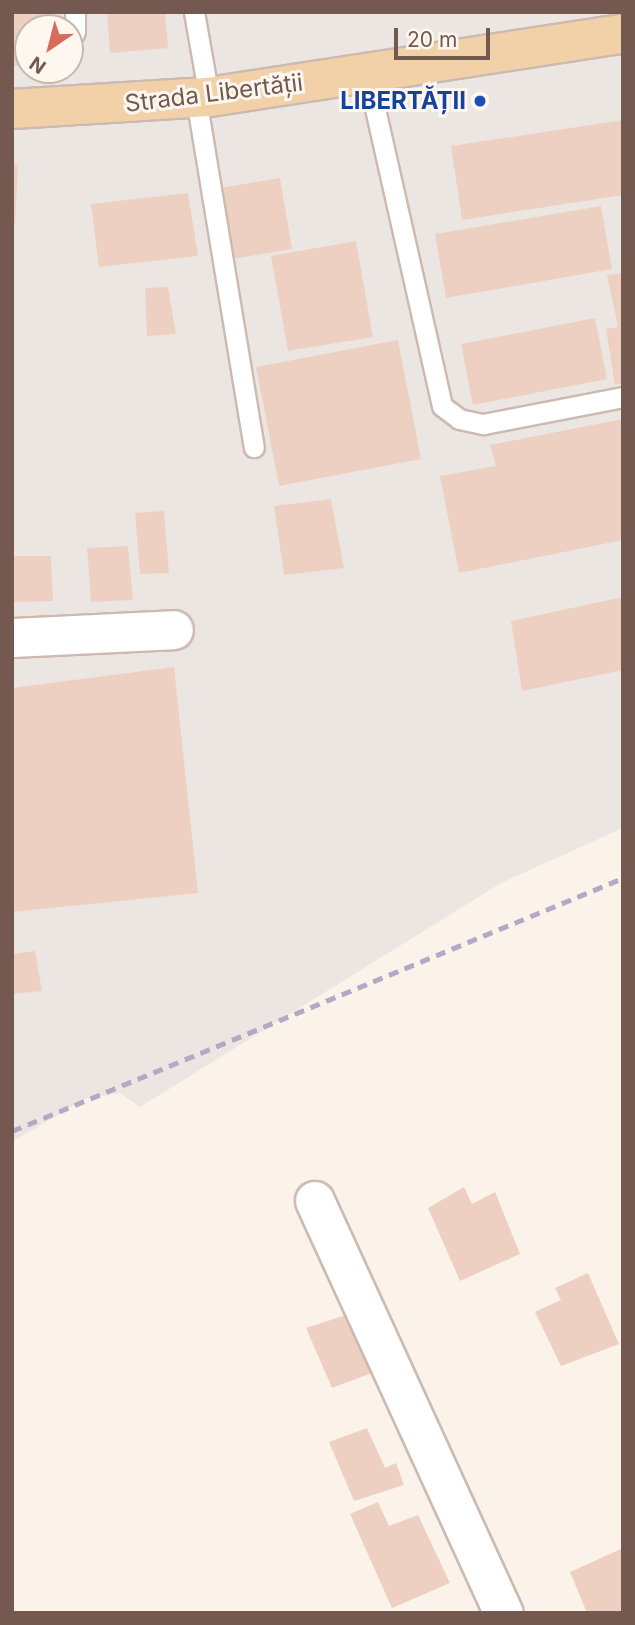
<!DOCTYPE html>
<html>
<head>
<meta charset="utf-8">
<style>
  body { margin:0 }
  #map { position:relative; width:635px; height:1625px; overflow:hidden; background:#fbf2e9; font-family:Inter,sans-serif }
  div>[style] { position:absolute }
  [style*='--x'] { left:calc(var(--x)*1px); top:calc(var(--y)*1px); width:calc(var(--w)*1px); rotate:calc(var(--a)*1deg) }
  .industrial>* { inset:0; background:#ece6e2 }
  .building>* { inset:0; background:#eed0c3 }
  .roads { filter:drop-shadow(2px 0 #ccbab0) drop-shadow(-2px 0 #ccbab0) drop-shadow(0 2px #ccbab0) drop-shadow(0 -2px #ccbab0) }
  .service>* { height:19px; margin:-9.5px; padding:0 9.5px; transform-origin:9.5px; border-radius:9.5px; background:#fff }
  .minor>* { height:38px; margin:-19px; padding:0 19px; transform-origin:19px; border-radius:19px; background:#fff }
  .primary>* { height:38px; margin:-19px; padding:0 19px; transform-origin:19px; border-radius:19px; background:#f3d1a8 }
  .rail>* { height:5px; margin-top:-2.5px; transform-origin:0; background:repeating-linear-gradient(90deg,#b5a8c4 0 10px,transparent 0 17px) }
  .dots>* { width:19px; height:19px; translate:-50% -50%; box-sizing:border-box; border:4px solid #fdf7ef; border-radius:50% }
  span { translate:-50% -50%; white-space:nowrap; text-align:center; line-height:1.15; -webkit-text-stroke:6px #fdf7ef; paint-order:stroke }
  .street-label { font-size:24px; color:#73594f }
  .transit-label { font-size:24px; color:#164399; font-weight:700 }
  .right { translate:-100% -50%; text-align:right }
  .frame { position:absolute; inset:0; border:14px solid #73594f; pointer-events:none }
  .north { position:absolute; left:14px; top:14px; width:70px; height:70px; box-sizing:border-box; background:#fdf7ef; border:2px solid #c6b8af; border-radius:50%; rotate:215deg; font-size:19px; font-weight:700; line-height:28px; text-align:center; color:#73594f }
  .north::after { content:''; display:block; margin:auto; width:24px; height:32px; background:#d96b5a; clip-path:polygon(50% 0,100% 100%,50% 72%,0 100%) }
  .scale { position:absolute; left:394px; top:28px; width:96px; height:32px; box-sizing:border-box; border:4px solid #73594f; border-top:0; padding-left:9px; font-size:21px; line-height:24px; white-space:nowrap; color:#73594f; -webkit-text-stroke:5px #fdf7ef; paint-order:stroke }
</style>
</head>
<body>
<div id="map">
  <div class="industrial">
    <i style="clip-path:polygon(evenodd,12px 12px,623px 12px,623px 828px,501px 883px,140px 1107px,120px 1093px,85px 1099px,12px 1142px,12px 12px,28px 28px,70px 28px,70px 70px,28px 70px,28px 28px)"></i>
  </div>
  <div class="building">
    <i style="clip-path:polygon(12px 12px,41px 12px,40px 28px,28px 28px,28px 66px,12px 66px)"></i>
    <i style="clip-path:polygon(107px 12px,165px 12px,168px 48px,110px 53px)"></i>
    <i style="clip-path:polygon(623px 120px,623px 195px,462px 220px,451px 146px)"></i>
    <i style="clip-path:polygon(12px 164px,18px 165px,15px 224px,12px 223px)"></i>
    <i style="clip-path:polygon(280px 178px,292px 249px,233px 259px,220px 188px)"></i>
    <i style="clip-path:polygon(188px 193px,198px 256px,99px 267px,91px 204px)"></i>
    <i style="clip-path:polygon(601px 206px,612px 269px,446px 298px,435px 234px)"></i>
    <i style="clip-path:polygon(356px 241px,373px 337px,288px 351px,271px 256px)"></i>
    <i style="clip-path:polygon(623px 273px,623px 383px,615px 385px,606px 329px,618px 327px,607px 275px)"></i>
    <i style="clip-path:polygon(168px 287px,176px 334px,147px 336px,145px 288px)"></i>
    <i style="clip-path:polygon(595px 318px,607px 379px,473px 405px,461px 344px)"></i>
    <i style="clip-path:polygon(398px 340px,421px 459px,279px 486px,256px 367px)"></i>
    <i style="clip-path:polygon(623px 419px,623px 540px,459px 573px,440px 476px,496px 466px,490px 445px)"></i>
    <i style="clip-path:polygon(331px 499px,344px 568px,284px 575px,274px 506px)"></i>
    <i style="clip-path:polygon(164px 511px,169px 573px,140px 574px,135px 513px)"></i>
    <i style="clip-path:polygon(128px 546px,133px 600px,91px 602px,87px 548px)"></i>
    <i style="clip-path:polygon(13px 556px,51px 556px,53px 601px,14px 602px)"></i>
    <i style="clip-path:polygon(623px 597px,623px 670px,522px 691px,511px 621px)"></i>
    <i style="clip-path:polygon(174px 667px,198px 893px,12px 912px,12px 688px)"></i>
    <i style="clip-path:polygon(35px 951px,42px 991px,12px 994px,12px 954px)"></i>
    <i style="clip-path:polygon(464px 1187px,472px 1204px,495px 1192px,520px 1254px,460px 1281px,428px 1208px)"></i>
    <i style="clip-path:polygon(588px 1273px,619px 1344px,561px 1366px,535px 1312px,561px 1300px,555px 1288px)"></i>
    <i style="clip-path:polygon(358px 1311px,385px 1368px,332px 1388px,306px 1328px)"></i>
    <i style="clip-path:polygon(367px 1428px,385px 1468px,396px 1463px,404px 1485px,354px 1501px,329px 1442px)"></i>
    <i style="clip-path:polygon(378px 1502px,389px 1526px,418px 1515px,450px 1583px,392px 1608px,350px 1514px)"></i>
    <i style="clip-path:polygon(623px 1548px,623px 1613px,587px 1613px,570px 1572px)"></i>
  </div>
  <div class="roads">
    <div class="service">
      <i style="--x:194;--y:12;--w:86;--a:80"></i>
      <i style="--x:75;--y:32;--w:20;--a:-90"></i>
      <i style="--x:367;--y:73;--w:341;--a:77.3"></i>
      <i style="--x:442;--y:406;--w:21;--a:37"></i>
      <i style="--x:459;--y:419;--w:25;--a:12"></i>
      <i style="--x:483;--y:424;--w:143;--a:-10.9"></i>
      <i style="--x:196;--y:98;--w:354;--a:80.6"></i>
    </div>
    <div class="minor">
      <i style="--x:12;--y:638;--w:162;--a:-2.8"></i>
      <i style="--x:315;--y:1201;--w:453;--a:65.4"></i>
    </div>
    <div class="primary">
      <i style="--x:12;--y:109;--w:197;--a:-3.5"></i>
      <i style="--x:209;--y:97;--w:419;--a:-8.7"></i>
    </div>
  </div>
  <div class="rail">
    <i style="--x:12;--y:1131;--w:661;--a:-22.49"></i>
  </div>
  <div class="dots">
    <i style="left:480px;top:101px;background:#1a4fb4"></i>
  </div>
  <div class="street-label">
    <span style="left:214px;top:93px;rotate:-7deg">Strada Libertății</span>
  </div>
  <div class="transit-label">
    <span class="right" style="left:466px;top:101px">LIBERTĂȚII</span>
  </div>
  <div class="frame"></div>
  <div class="north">N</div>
  <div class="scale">20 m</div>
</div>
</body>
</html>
